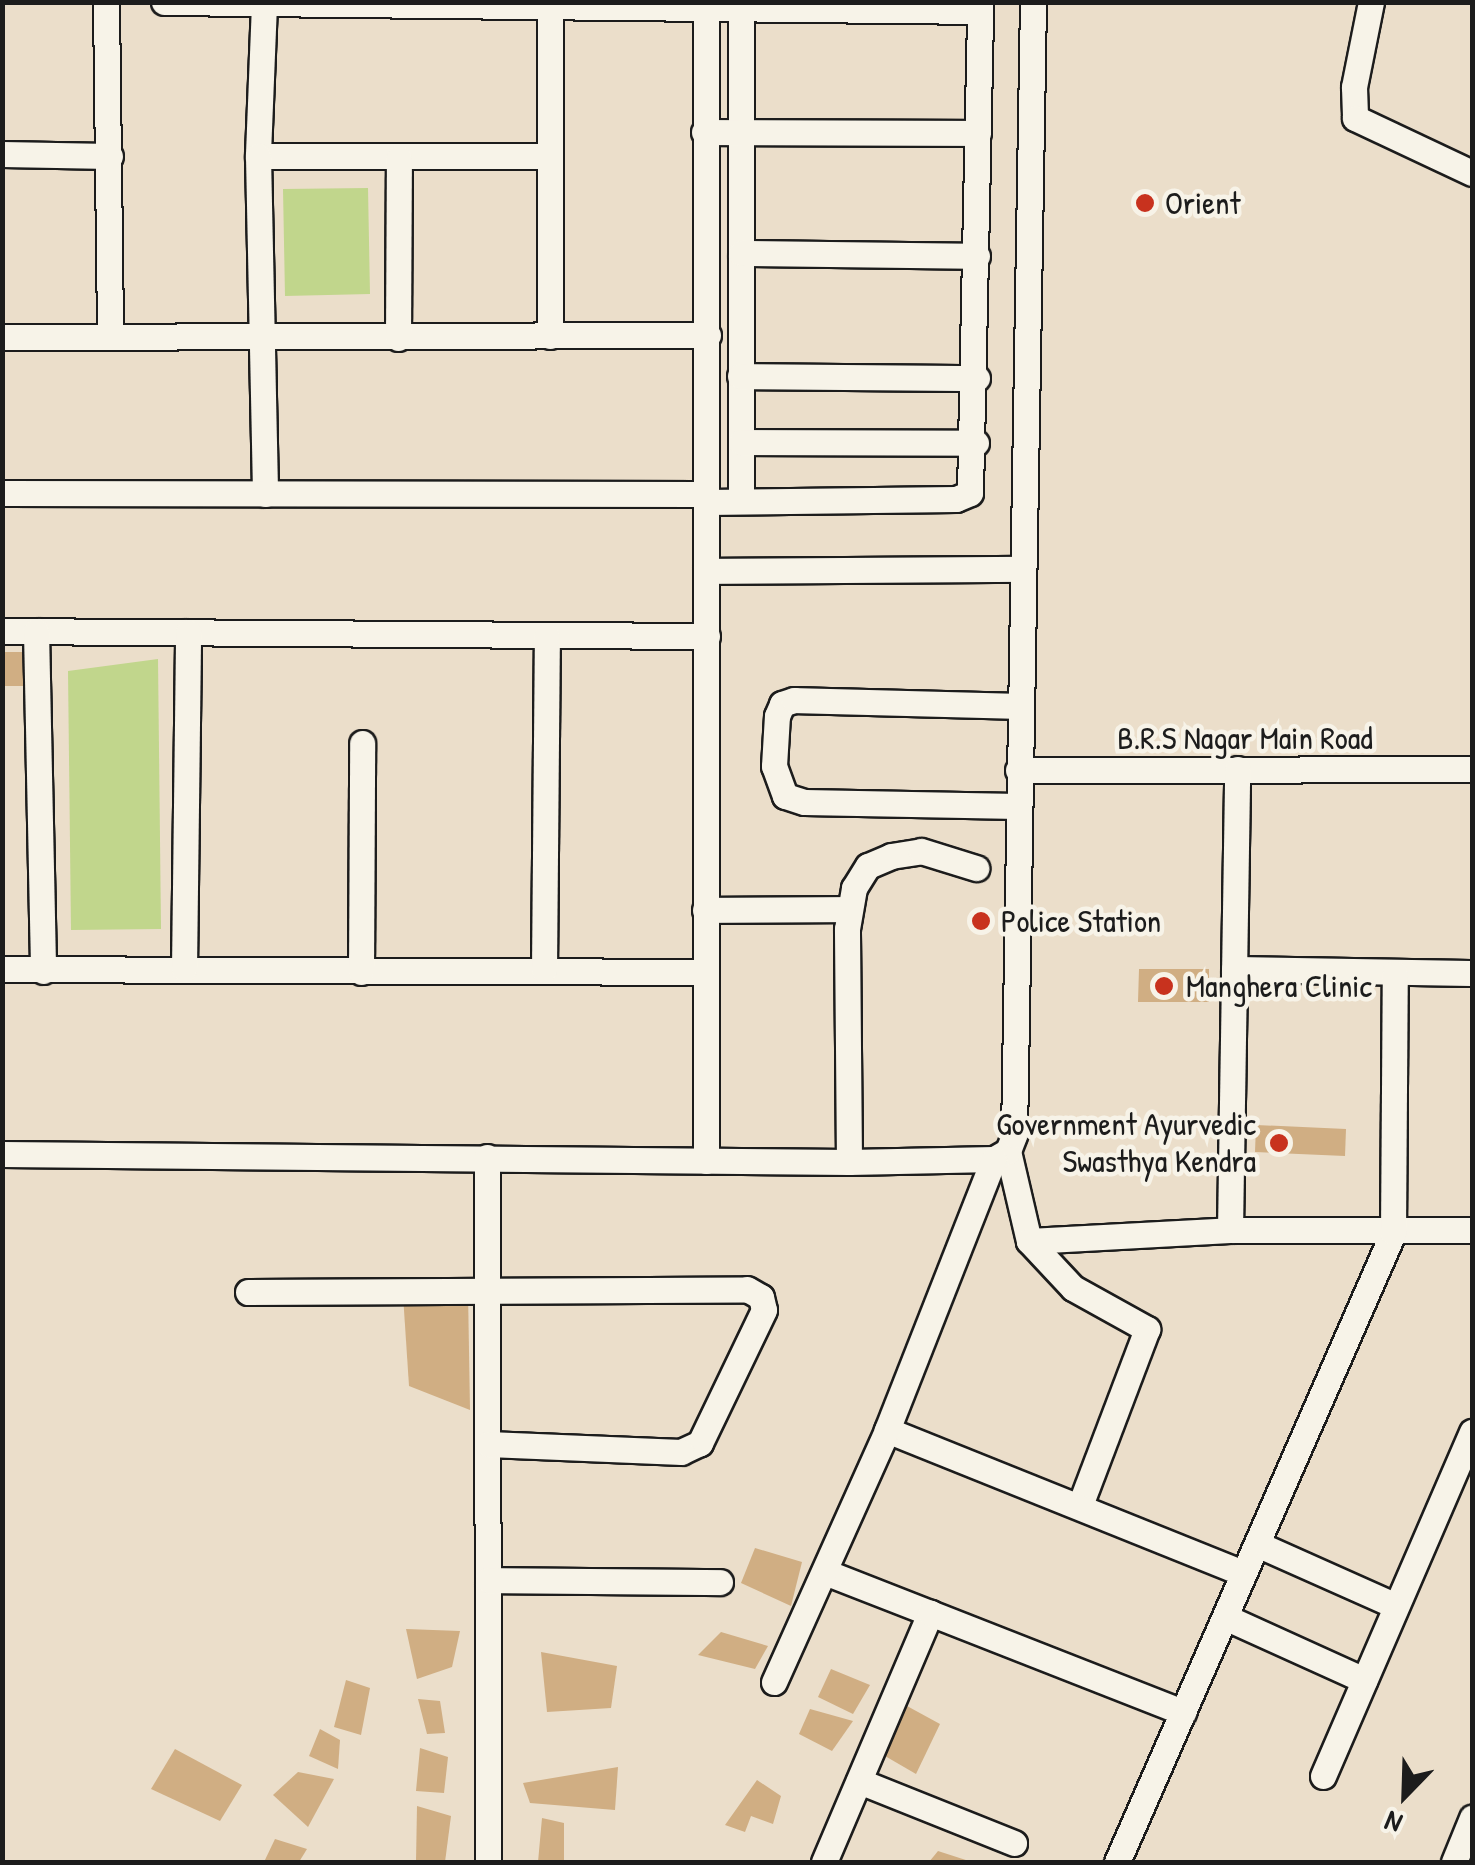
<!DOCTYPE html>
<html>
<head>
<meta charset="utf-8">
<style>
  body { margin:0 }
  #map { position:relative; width:1475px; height:1865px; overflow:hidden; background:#ebdeca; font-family:"Patrick Hand",sans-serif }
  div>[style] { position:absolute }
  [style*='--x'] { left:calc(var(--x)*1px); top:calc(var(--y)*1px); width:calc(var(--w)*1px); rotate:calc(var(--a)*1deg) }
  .green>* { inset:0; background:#c1d68c }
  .building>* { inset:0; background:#d0ae83 }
  .roads { filter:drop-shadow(2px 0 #1c1c1c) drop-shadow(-2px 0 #1c1c1c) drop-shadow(0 2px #1c1c1c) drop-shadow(0 -2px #1c1c1c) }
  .minor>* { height:25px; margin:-12.5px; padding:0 12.5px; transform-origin:12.5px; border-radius:12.5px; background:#f7f3e8 }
  .dots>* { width:28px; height:28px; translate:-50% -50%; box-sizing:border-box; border:5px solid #f7f3e8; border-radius:50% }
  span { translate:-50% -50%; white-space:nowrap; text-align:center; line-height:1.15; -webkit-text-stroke:9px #f7f3e8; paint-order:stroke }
  .poi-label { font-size:32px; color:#1c1c1c }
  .left { translate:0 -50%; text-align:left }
  .right { translate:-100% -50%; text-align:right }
  .street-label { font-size:32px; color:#1c1c1c }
  .frame { position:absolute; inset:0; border:5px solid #1c1c1c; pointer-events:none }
  .north { position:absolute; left:1355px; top:1745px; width:100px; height:100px; -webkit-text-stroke:8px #f7f3e8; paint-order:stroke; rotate:203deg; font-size:28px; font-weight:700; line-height:40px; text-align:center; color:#1c1c1c }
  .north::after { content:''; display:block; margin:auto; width:35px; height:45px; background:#1c1c1c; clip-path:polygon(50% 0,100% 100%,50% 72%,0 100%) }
</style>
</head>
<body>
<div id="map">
  <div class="green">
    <i style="clip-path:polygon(368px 188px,370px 294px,285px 296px,283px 189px)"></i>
    <i style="clip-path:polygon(158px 659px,161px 929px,71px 930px,68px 671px)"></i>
  </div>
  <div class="building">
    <i style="clip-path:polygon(2px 652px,29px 652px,29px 686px,2px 686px)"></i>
    <i style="clip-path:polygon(1139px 969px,1209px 969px,1209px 1002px,1138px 1002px)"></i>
    <i style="clip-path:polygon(1256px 1125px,1346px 1129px,1345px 1156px,1255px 1152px)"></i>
    <i style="clip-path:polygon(468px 1292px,470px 1410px,409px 1386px,403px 1295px)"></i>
    <i style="clip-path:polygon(755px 1548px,802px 1562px,791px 1606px,741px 1583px)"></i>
    <i style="clip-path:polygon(406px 1629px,460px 1631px,452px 1667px,417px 1679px)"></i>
    <i style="clip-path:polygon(721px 1632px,768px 1646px,755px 1669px,698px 1655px)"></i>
    <i style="clip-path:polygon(541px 1652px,617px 1666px,611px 1708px,547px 1712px)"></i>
    <i style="clip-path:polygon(831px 1669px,870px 1685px,853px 1714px,818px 1697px)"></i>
    <i style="clip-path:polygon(346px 1680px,370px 1688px,361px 1735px,334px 1727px)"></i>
    <i style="clip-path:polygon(418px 1699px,440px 1701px,445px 1733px,427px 1734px)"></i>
    <i style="clip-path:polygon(907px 1706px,940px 1724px,916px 1774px,885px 1756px)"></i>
    <i style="clip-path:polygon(810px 1709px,853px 1721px,832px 1751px,799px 1734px)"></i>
    <i style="clip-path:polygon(320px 1729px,340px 1740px,338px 1769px,309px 1756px)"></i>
    <i style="clip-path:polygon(420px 1748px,448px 1757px,444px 1793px,416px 1791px)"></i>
    <i style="clip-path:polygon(175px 1749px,242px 1785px,220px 1821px,151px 1789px)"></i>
    <i style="clip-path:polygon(618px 1767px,615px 1810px,530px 1803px,523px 1783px)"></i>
    <i style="clip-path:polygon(298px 1772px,334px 1779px,308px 1827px,273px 1795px)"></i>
    <i style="clip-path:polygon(757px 1780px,781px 1796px,773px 1824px,751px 1816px,745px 1832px,725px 1825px)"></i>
    <i style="clip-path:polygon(417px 1806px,451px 1816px,445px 1862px,416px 1862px)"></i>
    <i style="clip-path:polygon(542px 1818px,564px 1823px,564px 1862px,538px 1862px)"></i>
    <i style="clip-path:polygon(275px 1839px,307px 1849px,299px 1862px,264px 1862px)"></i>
    <i style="clip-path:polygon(938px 1851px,972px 1862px,929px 1862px)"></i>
  </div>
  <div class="roads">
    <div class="minor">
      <i style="--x:106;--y:2;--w:335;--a:89.3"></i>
      <i style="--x:164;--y:2;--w:816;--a:0.63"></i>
      <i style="--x:741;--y:2;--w:499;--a:90"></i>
      <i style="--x:1371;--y:2;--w:87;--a:101.3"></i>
      <i style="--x:1354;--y:87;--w:31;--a:88"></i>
      <i style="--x:1355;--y:118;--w:129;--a:25.2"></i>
      <i style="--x:264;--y:4;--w:152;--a:92.3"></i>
      <i style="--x:258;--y:156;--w:289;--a:0"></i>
      <i style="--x:550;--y:7;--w:329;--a:90"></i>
      <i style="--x:704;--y:132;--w:274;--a:0.2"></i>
      <i style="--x:2;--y:154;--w:108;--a:1.1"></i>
      <i style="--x:258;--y:156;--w:338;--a:88.8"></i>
      <i style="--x:741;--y:253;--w:236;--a:0.7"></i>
      <i style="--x:2;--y:337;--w:706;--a:-0.16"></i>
      <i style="--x:398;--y:338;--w:180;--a:-89.7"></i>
      <i style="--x:740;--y:376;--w:237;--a:0.5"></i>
      <i style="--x:741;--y:442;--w:235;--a:0.2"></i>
      <i style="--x:2;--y:493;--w:704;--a:0.08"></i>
      <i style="--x:707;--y:502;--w:249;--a:-0.7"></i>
      <i style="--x:956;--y:499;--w:15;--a:-23"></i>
      <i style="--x:970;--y:493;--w:491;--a:-88.8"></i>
      <i style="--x:706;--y:571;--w:314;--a:-0.4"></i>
      <i style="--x:2;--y:631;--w:705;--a:0.41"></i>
      <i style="--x:36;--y:631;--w:340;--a:88.8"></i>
      <i style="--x:1018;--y:770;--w:454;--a:-0.1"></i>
      <i style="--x:1018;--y:806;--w:214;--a:-178.9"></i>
      <i style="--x:804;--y:802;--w:20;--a:-162"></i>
      <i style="--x:785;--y:796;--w:32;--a:-110"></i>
      <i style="--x:774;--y:766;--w:50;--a:-86.6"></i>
      <i style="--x:777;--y:716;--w:13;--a:-67"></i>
      <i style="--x:782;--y:704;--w:13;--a:-18"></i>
      <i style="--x:794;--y:700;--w:225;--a:1.5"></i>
      <i style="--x:705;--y:910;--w:143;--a:-0.4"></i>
      <i style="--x:2;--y:969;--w:703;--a:0.24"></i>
      <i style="--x:184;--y:969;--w:337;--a:-89.3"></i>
      <i style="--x:1234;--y:969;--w:238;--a:1"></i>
      <i style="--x:544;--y:970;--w:334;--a:-89.5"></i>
      <i style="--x:361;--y:972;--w:229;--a:-89.7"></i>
      <i style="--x:1008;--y:1151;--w:92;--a:76.9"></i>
      <i style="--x:1029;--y:1241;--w:201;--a:-3.1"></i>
      <i style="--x:1230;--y:1230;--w:461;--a:-89.1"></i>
      <i style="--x:2;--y:1154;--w:847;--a:0.54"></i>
      <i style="--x:849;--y:1162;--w:145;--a:-1.2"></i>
      <i style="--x:994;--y:1159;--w:16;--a:-30"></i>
      <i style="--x:1008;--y:1151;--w:17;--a:-69"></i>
      <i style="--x:1014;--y:1135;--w:1133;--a:-89.04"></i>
      <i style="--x:487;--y:1157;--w:705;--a:89.92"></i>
      <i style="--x:706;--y:1161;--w:1159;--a:-90"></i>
      <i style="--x:849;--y:1162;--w:233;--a:-90.5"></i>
      <i style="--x:847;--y:929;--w:42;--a:-80.3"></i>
      <i style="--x:854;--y:888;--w:26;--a:-58"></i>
      <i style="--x:868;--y:866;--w:25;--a:-23"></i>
      <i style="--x:891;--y:856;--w:30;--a:-9"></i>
      <i style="--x:921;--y:851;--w:58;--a:17.2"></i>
      <i style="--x:1230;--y:1230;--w:242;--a:0"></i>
      <i style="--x:1029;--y:1241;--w:64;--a:46.9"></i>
      <i style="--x:1073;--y:1288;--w:85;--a:29"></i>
      <i style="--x:1147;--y:1329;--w:188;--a:110.8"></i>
      <i style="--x:248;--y:1292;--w:499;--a:-0.3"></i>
      <i style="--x:747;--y:1289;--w:16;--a:30"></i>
      <i style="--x:761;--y:1297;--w:13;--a:77"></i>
      <i style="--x:764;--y:1310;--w:148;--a:115.7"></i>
      <i style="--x:700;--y:1443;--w:21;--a:155"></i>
      <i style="--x:681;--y:1452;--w:193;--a:-177.6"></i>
      <i style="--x:887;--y:1430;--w:384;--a:21.9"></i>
      <i style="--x:1257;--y:1544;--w:152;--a:24"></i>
      <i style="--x:825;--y:1572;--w:113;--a:21.3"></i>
      <i style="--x:488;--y:1580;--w:232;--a:0.5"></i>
      <i style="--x:1225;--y:1617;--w:153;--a:24.4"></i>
      <i style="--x:774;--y:1682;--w:276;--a:-65.8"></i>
      <i style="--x:887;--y:1430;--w:291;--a:-68.5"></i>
      <i style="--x:1323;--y:1776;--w:375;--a:-66.6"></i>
      <i style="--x:859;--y:1781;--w:167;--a:21.8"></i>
      <i style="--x:824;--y:1862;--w:271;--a:-66.9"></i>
      <i style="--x:930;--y:1613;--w:272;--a:21.4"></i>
      <i style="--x:1117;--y:1862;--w:687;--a:-66.31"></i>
      <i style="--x:1393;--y:1233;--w:260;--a:-89.6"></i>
      <i style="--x:1454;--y:1862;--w:48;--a:-67.8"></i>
    </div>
  </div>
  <div class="dots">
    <i style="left:1145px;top:203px;background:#c8321e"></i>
    <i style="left:981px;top:921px;background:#c8321e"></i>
    <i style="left:1164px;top:986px;background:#c8321e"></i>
    <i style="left:1279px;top:1143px;background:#c8321e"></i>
  </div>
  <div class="poi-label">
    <span class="left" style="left:1165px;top:203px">Orient</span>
    <span class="left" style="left:1001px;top:921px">Police Station</span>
    <span class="left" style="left:1186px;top:986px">Manghera Clinic</span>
    <span class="right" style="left:1256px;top:1143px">Government Ayurvedic<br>Swasthya Kendra</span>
  </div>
  <div class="street-label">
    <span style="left:1245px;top:738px">B.R.S Nagar Main Road</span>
  </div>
  <div class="frame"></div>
  <div class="north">N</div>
</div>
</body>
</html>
